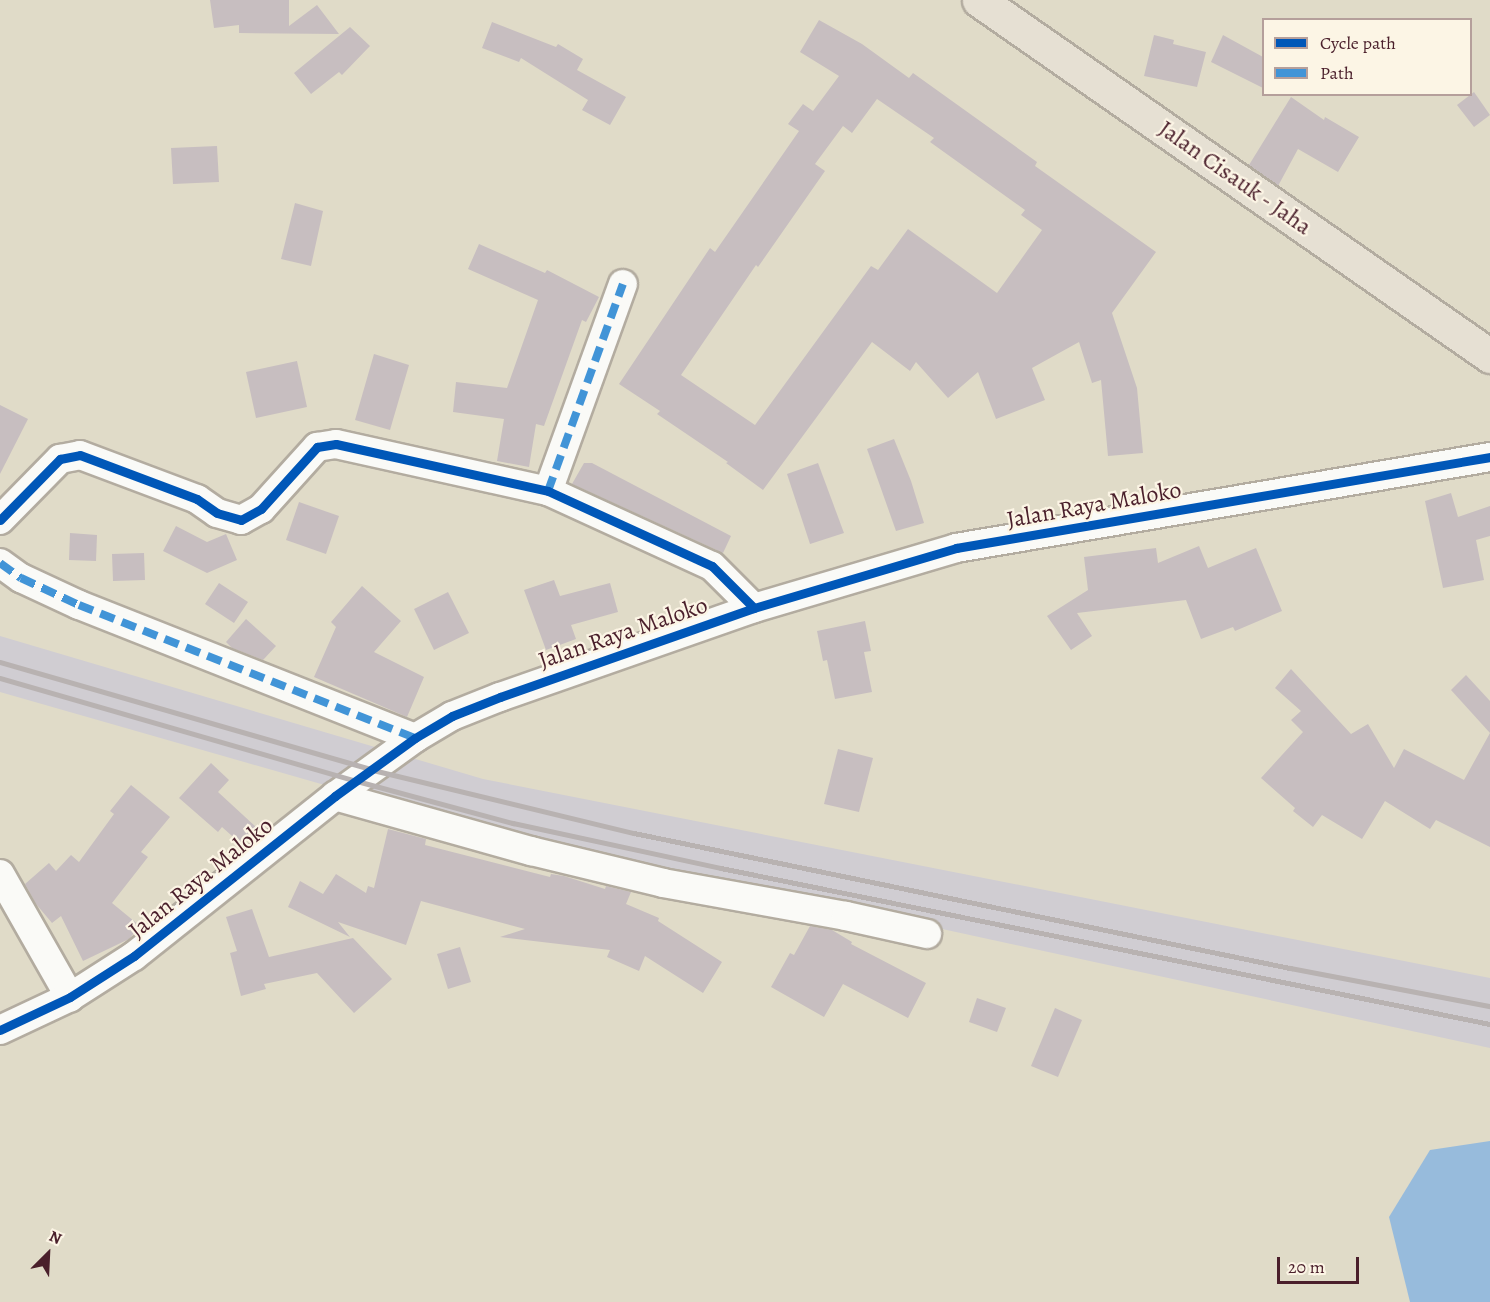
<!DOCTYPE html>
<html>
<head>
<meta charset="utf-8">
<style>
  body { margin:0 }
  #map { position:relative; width:1490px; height:1302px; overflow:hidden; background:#e0dbc8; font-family:Alegreya,serif }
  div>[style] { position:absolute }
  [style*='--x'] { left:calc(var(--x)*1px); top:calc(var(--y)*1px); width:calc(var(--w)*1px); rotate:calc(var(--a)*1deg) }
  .industrial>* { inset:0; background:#d0cdd2 }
  .water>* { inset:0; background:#97bbdc }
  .building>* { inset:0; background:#c7bec0 }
  .roads { filter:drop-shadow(2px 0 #b3aca0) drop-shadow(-2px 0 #b3aca0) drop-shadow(0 2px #b3aca0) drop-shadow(0 -2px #b3aca0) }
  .minor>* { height:28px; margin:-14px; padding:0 14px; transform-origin:14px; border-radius:14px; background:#fafaf7 }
  .major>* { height:33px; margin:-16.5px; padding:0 16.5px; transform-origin:16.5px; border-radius:16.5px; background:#e6e0d3 }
  .rail>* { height:4.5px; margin:-2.25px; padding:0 2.25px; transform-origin:2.25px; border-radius:2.25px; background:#b8b2b1 }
  .quiet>* { height:8px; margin-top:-4px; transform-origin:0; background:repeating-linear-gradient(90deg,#4194d7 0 15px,transparent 0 23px) }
  .cycleway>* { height:9px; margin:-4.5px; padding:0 4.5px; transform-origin:4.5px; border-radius:4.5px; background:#0057b8 }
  span { translate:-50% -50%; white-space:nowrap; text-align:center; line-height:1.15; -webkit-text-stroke:4.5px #fcf5e5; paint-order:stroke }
  .street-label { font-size:24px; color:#4a1f2b }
  .legend { position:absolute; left:1262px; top:18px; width:210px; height:78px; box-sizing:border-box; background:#fcf5e5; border:2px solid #b59f9b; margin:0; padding:8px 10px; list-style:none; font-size:18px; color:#4a1f2b }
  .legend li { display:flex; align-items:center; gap:12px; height:30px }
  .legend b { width:30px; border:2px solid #b59f9b }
  .north { position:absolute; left:18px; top:1224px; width:60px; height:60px; -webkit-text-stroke:4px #fcf5e5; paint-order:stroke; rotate:24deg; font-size:16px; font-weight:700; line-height:24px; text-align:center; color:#4a1f2b }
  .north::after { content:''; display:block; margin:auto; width:21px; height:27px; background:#4a1f2b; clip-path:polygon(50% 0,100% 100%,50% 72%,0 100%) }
  .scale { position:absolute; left:1277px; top:1257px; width:82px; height:27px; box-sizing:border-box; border:3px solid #4a1f2b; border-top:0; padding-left:8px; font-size:18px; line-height:21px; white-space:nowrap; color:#4a1f2b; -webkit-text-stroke:4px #fcf5e5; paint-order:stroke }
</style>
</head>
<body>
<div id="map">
  <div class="industrial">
    <i style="clip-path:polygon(0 636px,483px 779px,1490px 978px,1490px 1048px,464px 825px,0 692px)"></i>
  </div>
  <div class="water">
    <i style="clip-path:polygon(1490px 1141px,1490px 1302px,1410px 1302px,1389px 1217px,1430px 1150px)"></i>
  </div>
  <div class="building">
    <i style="clip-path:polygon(210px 0,289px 0,289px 26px,317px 5px,339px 34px,239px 33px,239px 25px,214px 28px)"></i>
    <i style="clip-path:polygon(evenodd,819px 20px,862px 44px,909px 78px,913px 73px,1037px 162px,1035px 166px,1156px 252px,1112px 313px,1137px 388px,1143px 453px,1108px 456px,1101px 380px,1092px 383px,1079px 342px,1032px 368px,1045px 400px,996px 419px,978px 372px,948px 398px,916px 362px,910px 371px,872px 342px,763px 490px,726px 463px,728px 462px,657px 414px,660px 411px,619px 384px,710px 248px,715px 252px,799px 131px,788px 124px,803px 104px,813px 111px,839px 76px,800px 52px,819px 20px,877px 99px,934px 138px,930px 142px,1025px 210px,1021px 215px,1042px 230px,997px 293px,908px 229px,878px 270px,871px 266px,755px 425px,681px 375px,756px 265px,758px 267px,825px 171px,815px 164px,843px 126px,852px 133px,877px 99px)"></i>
    <i style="clip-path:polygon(492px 22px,556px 47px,558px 44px,583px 59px,577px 70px,626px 97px,610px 125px,582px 110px,588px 100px,521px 58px,519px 62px,482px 48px)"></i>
    <i style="clip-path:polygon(350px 27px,370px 46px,342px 75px,339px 72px,311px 94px,294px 73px)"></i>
    <i style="clip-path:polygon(1154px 35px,1174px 40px,1173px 44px,1206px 52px,1197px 87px,1144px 76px)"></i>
    <i style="clip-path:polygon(1223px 35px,1263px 57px,1263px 88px,1211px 62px)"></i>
    <i style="clip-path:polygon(1474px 92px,1490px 115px,1474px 127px,1457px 105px)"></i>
    <i style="clip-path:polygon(1291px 97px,1324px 120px,1325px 117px,1359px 137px,1338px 172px,1298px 149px,1278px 186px,1249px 165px)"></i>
    <i style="clip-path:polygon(217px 146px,219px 182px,173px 184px,171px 148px)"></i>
    <i style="clip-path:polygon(295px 203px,323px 211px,311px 266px,281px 259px)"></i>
    <i style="clip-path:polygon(479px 244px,545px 273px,547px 270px,599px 297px,586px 322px,582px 320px,544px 426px,536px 424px,529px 467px,497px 461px,504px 419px,453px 412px,456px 382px,507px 388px,538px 300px,468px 269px)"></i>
    <i style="clip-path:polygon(374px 354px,409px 365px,390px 430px,355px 420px)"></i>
    <i style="clip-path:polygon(297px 361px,307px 407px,256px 418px,246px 372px)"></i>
    <i style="clip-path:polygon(0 405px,28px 419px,0 474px)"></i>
    <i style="clip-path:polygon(894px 439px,911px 481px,924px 523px,896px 531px,867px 449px)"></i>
    <i style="clip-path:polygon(584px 463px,592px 463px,731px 536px,723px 553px,572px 484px)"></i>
    <i style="clip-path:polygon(818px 463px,844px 533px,810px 544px,787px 474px)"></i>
    <i style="clip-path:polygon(1451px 493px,1458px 517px,1490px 506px,1490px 536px,1476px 540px,1484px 580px,1443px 588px,1425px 501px)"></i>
    <i style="clip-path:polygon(299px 502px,339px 516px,326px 554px,286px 540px)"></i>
    <i style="clip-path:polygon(176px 526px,207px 542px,226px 534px,237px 560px,207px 573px,163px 551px)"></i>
    <i style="clip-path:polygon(70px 533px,97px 535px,96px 561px,69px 560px)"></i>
    <i style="clip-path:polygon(1199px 546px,1208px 568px,1256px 548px,1282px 611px,1235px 631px,1233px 627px,1201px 639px,1186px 600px,1077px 613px,1092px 636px,1071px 650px,1047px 616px,1088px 590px,1084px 557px,1156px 548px,1158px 563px)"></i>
    <i style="clip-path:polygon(144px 553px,145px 580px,113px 581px,112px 554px)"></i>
    <i style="clip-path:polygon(554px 580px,560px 596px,610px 583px,618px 612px,571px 625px,576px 639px,546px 650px,524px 590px)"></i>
    <i style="clip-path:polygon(219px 583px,248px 602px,234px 623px,205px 604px)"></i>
    <i style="clip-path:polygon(362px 586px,401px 621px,374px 652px,424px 677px,407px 717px,314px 677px,336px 627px,331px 622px)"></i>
    <i style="clip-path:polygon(448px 592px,469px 633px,434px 650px,414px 609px)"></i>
    <i style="clip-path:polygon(246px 619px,276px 646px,263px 660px,232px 648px,226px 642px)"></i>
    <i style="clip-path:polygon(865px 621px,871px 651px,864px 652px,872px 692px,835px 699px,827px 660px,823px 661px,817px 631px)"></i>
    <i style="clip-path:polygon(1291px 669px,1351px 734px,1368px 724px,1394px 768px,1404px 749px,1464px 780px,1490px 733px,1490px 847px,1436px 820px,1430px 829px,1385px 801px,1362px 839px,1322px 815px,1313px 827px,1293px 811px,1295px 808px,1261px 778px,1303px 732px,1291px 720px,1301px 711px,1275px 688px)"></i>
    <i style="clip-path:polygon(1466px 675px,1490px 701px,1490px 733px,1451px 690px)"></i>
    <i style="clip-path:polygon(838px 749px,873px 758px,859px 812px,824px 804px)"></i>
    <i style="clip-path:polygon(211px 763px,229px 780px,218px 792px,256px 827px,241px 844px,222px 827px,218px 832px,179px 798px)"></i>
    <i style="clip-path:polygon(131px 785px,170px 817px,141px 852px,148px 857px,112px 903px,140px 926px,129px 939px,83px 961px,61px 916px,52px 923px,36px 904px,25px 884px,49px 863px,56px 871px,71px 855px,79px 862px,114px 814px,110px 811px)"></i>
    <i style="clip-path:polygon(388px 829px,426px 839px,425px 845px,550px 877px,551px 874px,564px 876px,605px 889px,606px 886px,631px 892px,626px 904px,659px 918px,658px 921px,722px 962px,703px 993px,645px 956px,639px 971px,607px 957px,610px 950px,500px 937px,525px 929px,421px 901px,406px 945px,338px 922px,350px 937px,288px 907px,300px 881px,323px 894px,336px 874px,366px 893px,368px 886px,374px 888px)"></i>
    <i style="clip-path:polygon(252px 909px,269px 957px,353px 938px,392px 979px,354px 1013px,317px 973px,264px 984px,266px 989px,241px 996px,230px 953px,237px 951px,226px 917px)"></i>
    <i style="clip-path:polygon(810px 926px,832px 930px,852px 942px,851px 944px,926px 983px,908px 1018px,843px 984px,824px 1017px,771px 987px,790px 953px,794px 955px)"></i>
    <i style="clip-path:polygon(460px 947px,471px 982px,448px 989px,437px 954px)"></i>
    <i style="clip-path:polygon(977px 998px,1006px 1008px,997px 1032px,969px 1022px)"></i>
    <i style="clip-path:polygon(1055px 1008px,1082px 1020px,1058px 1077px,1031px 1066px)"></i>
  </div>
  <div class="roads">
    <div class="minor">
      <i style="--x:548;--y:491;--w:220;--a:-70.1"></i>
      <i style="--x:0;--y:520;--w:86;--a:-45.5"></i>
      <i style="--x:60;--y:459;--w:20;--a:-11"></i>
      <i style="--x:80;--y:455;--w:125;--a:20.6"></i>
      <i style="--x:197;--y:499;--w:24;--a:35"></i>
      <i style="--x:217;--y:513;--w:25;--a:16"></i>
      <i style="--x:241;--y:520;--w:23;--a:-29"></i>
      <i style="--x:261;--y:509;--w:84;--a:-47.9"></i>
      <i style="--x:317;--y:447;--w:19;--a:-9"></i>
      <i style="--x:336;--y:444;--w:217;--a:12.5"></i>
      <i style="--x:548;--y:491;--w:180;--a:24.6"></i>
      <i style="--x:712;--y:566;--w:59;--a:45"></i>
      <i style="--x:0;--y:563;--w:26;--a:36"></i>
      <i style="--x:21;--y:578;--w:64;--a:25"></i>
      <i style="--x:79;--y:605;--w:361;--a:21.6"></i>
      <i style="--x:335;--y:796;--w:204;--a:15.7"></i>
      <i style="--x:531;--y:851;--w:136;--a:13.6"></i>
      <i style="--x:663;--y:883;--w:186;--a:10.2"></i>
      <i style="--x:846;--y:916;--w:83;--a:12.5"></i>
      <i style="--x:0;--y:874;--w:142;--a:60.4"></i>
      <i style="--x:0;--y:1030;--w:77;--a:-25.2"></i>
      <i style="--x:70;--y:997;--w:76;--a:-32.6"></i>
      <i style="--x:134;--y:956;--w:257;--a:-38.5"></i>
      <i style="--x:335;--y:796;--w:99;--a:-35.9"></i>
      <i style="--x:415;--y:738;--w:43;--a:-30.7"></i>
      <i style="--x:452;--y:716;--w:52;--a:-21.6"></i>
      <i style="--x:500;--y:697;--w:269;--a:-19.3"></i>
      <i style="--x:754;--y:608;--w:211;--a:-16.5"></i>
      <i style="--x:956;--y:548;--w:542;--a:-9.67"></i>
    </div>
    <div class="major">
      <i style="--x:979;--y:0;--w:623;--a:34.86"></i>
    </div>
  </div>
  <div class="rail">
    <i style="--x:0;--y:662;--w:388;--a:16.1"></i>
    <i style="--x:373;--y:770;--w:268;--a:13.6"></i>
    <i style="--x:634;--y:833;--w:670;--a:11.63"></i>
    <i style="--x:1290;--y:968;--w:204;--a:10.8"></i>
    <i style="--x:0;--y:678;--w:372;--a:16.1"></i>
    <i style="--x:357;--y:781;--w:162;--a:15.1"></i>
    <i style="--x:513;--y:823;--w:213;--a:12.2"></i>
    <i style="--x:721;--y:868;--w:785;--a:11.47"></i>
  </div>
  <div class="quiet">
    <i style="--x:548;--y:491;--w:220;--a:-70.1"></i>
    <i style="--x:0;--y:563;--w:26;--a:36"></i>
    <i style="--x:21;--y:578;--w:64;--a:25"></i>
    <i style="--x:79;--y:605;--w:361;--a:21.6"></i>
  </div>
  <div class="cycleway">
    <i style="--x:0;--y:520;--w:86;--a:-45.5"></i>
    <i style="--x:60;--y:459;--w:20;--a:-11"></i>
    <i style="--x:80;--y:455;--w:125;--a:20.6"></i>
    <i style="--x:197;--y:499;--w:24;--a:35"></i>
    <i style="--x:217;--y:513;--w:25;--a:16"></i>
    <i style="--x:241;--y:520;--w:23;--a:-29"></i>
    <i style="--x:261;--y:509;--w:84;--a:-47.9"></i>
    <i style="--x:317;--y:447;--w:19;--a:-9"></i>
    <i style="--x:336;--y:444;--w:217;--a:12.5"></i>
    <i style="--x:548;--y:491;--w:180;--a:24.6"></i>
    <i style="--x:712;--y:566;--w:59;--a:45"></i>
    <i style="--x:0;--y:1030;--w:77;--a:-25.2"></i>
    <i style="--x:70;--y:997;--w:76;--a:-32.6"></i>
    <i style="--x:134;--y:956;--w:257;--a:-38.5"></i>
    <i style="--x:335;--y:796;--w:99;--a:-35.9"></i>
    <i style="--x:415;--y:738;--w:43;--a:-30.7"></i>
    <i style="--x:452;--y:716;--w:52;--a:-21.6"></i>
    <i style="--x:500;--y:697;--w:269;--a:-19.3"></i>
    <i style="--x:754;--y:608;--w:211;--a:-16.5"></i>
    <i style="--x:956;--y:548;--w:542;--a:-9.67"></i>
  </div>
  <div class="street-label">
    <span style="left:1235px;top:178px;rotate:35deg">Jalan Cisauk - Jaha</span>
    <span style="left:1094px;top:505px;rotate:-10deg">Jalan Raya Maloko</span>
    <span style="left:623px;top:633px;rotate:-19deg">Jalan Raya Maloko</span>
    <span style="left:201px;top:878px;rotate:-39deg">Jalan Raya Maloko</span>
  </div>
  <ul class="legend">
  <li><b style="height:8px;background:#0057b8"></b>Cycle path</li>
  <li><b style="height:8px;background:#4194d7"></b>Path</li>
  </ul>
  <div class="north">N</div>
  <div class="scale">20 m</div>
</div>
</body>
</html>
